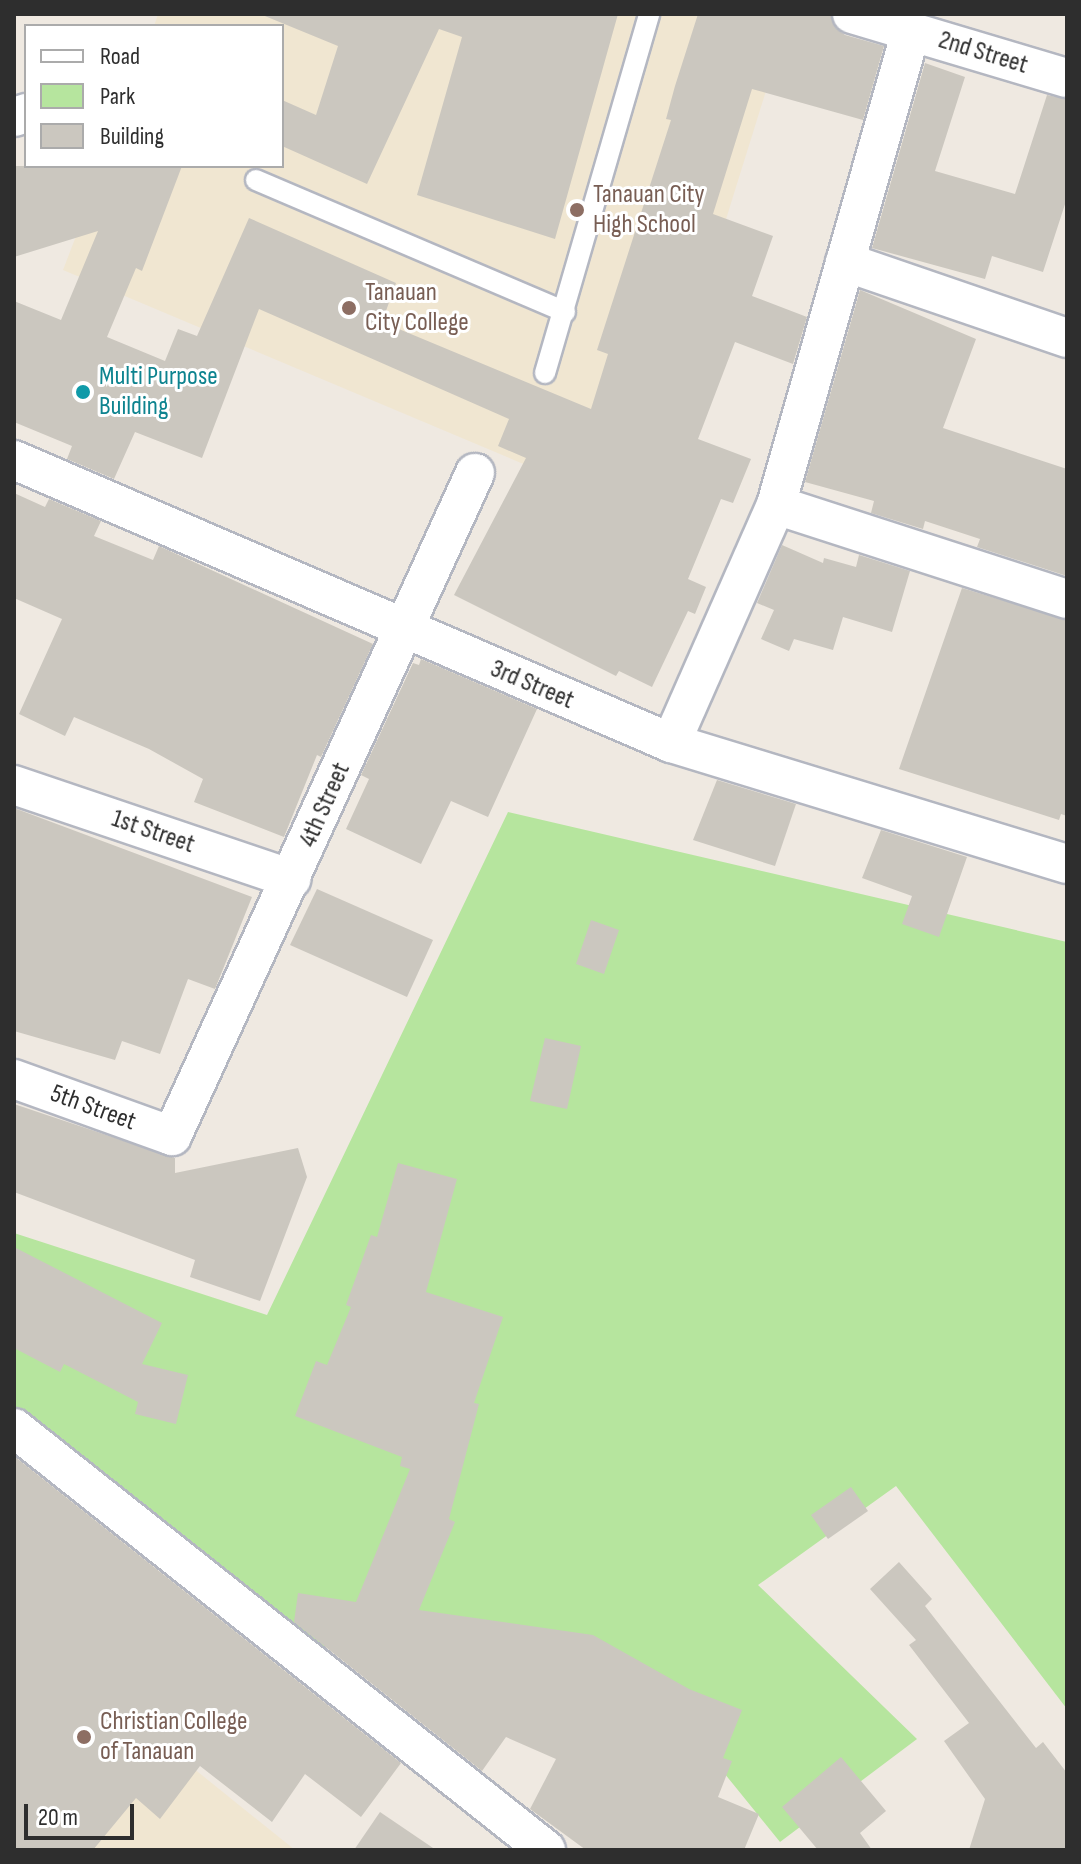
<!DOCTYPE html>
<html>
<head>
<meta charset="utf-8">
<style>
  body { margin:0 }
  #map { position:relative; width:1081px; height:1864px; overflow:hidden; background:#efe9e1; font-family:"Sofia Sans Condensed",sans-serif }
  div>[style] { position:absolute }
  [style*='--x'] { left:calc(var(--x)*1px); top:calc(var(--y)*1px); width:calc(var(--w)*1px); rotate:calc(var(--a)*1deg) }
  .education>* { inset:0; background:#f0e6d1 }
  .green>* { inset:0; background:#b6e59e }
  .building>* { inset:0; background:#cbc7bf }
  .roads { filter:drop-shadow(2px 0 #b4b7c1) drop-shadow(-2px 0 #b4b7c1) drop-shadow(0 2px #b4b7c1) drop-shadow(0 -2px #b4b7c1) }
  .lane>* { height:20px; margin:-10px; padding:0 10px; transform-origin:10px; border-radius:10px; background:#fff }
  .street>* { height:38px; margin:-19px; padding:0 19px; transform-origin:19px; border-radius:19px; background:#fff }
  .dots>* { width:22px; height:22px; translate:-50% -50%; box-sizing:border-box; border:4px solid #fff; border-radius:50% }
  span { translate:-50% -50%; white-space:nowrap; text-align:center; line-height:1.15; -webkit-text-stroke:6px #fff; paint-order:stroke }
  .street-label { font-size:26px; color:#2e2e2e }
  .education-label { font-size:26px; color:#785e54 }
  .left { translate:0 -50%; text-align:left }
  .culture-label { font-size:26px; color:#0d838f }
  .frame { position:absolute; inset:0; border:16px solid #2e2e2e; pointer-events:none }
  .legend { position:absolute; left:24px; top:24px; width:260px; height:144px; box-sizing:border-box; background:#fff; border:2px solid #ababab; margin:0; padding:10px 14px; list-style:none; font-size:24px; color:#2e2e2e }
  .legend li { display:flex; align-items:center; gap:16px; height:40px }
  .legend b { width:40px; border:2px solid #ababab }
  .scale { position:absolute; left:24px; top:1804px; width:110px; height:36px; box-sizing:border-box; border:4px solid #2e2e2e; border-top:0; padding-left:10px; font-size:24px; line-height:28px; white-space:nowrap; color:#2e2e2e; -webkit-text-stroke:6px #fff; paint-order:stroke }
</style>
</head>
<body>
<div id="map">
  <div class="education">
    <i style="clip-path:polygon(158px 14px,790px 14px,635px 511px,63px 270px,103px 166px,282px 166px,282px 26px,154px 26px)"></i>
    <i style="clip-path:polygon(14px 1624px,295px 1850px,14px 1850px)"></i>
  </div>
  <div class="green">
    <i style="clip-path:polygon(508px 812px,1067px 942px,1067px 1709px,896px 1486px,758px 1585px,917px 1739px,780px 1842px,656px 1689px,282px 1641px,14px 1422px,14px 1233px,267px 1315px)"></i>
  </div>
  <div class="building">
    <i style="clip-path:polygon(260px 14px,618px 14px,555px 239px,417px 195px,462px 37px,439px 29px,367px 184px,282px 146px,282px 100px,316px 115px,338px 46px)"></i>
    <i style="clip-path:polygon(698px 14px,831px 14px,836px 28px,845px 35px,884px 46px,863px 120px,752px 89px,713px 214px,773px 236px,752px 296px,807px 317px,793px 364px,735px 342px,698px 439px,751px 459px,733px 503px,721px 499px,688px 579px,706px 587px,695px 614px,688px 611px,652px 687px,619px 671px,616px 676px,454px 595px,526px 458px,498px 446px,509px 419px,259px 309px,202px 458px,135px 432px,114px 479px,67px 459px,72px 446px,14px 422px,14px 301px,61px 320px,98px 231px,14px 257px,14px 166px,182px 166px,142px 271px,136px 268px,107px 337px,165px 361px,178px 329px,197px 336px,249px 218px,396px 283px,382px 322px,591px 409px,608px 354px,597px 350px,671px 120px,666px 119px,675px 86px)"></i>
    <i style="clip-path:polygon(925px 63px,965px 77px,935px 171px,1015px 194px,1047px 95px,1067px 99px,1067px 198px,1043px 272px,992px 256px,985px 279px,872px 248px)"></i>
    <i style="clip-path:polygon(860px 290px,976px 339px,943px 428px,1067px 469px,1067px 576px,977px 547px,980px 539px,925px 521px,923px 529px,871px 513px,874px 501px,805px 482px)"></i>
    <i style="clip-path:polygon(14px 493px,45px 507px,49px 499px,101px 521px,94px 536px,153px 560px,159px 546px,373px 644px,321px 757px,317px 755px,284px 837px,194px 802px,203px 779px,149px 749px,74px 717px,65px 736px,19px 714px,62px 619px,14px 598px)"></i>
    <i style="clip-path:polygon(782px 545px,823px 563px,824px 558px,856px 567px,859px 555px,910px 571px,892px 632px,843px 617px,833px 650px,794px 639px,789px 651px,761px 639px,774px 610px,757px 603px)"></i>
    <i style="clip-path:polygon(962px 588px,1067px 620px,1067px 816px,1061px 814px,1059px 820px,899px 769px)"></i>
    <i style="clip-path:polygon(421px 659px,537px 709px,488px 817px,451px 801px,421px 864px,346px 829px,369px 779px,361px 775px,413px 663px,419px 665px)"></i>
    <i style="clip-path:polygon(717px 780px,796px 804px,775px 866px,693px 840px)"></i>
    <i style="clip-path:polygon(14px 808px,252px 897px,215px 989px,188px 979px,160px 1054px,122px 1041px,115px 1060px,14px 1031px)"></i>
    <i style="clip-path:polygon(881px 830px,967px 857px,939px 937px,902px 924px,912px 896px,862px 878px)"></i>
    <i style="clip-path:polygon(317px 889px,433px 940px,407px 997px,290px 945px)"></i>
    <i style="clip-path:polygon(591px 920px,619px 930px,604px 974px,576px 964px)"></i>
    <i style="clip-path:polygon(545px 1038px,581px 1046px,567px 1109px,530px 1101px)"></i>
    <i style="clip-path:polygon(14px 1104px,175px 1158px,175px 1173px,298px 1148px,307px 1177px,260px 1301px,190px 1277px,195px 1260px,14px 1192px)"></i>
    <i style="clip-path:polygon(398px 1163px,457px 1179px,426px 1292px,503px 1317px,474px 1403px,479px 1404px,449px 1519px,455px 1522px,419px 1610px,593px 1635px,689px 1689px,742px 1710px,723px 1758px,732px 1761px,718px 1797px,759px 1814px,744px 1850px,586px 1850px,530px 1809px,556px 1759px,506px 1737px,482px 1771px,294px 1622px,298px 1593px,356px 1602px,410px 1469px,400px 1466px,402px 1457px,295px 1416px,316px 1361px,327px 1365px,351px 1307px,346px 1305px,371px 1235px,377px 1237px)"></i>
    <i style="clip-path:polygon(14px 1247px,162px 1323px,142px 1364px,188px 1375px,176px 1424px,135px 1414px,138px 1402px,64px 1364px,60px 1372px,14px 1348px)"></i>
    <i style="clip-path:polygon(14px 1456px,401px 1763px,361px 1817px,305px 1774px,272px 1822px,200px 1766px,160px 1819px,136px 1798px,93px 1850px,14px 1850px)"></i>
    <i style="clip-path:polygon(851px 1487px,868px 1511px,828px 1539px,811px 1515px)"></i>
    <i style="clip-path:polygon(899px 1562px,932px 1599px,925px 1606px,1036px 1748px,1043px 1742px,1067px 1773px,1067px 1850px,969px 1850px,985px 1799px,944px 1741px,969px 1723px,909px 1645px,916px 1640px,870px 1589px)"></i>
    <i style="clip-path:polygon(841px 1757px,886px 1811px,860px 1833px,872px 1850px,818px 1850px,782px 1807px)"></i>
    <i style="clip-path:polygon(380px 1812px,436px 1850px,354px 1850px)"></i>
  </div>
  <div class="roads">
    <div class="lane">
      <i style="--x:256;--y:180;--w:336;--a:23.1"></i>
      <i style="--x:545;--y:373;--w:374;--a:-73.8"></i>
    </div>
    <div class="street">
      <i style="--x:852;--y:14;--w:224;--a:16.6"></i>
      <i style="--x:14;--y:117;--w:13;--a:-18"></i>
      <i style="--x:845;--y:262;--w:235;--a:18.9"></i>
      <i style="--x:14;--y:460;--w:715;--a:23.3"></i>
      <i style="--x:671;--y:743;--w:414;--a:17"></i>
      <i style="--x:776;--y:505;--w:306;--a:17.9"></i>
      <i style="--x:671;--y:743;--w:260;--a:-66.2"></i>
      <i style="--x:776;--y:505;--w:493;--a:-74.1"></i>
      <i style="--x:14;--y:785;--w:293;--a:18.7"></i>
      <i style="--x:14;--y:1079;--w:168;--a:19.8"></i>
      <i style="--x:172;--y:1136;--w:729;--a:-65.44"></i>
      <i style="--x:14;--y:1428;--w:679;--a:38.42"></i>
    </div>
  </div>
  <div class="dots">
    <i style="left:577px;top:210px;background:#8d6e63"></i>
    <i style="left:349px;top:308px;background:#8d6e63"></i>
    <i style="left:83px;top:392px;background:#0f9aa8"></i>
    <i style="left:84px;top:1737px;background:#8d6e63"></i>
  </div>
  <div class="street-label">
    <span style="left:983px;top:53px;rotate:17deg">2nd Street</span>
    <span style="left:532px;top:685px;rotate:23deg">3rd Street</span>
    <span style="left:325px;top:805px;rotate:-66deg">4th Street</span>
    <span style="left:153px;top:832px;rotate:19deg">1st Street</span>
    <span style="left:93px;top:1108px;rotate:20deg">5th Street</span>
  </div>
  <div class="education-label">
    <span class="left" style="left:593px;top:210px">Tanauan City<br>High School</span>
    <span class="left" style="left:365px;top:308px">Tanauan<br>City College</span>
    <span class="left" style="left:100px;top:1737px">Christian College<br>of Tanauan</span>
  </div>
  <div class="culture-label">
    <span class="left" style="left:99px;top:392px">Multi Purpose<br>Building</span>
  </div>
  <div class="frame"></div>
  <ul class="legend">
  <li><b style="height:10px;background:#fff"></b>Road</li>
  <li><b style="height:22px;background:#b6e59e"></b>Park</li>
  <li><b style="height:22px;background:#cbc7bf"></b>Building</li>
  </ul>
  <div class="scale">20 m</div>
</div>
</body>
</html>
